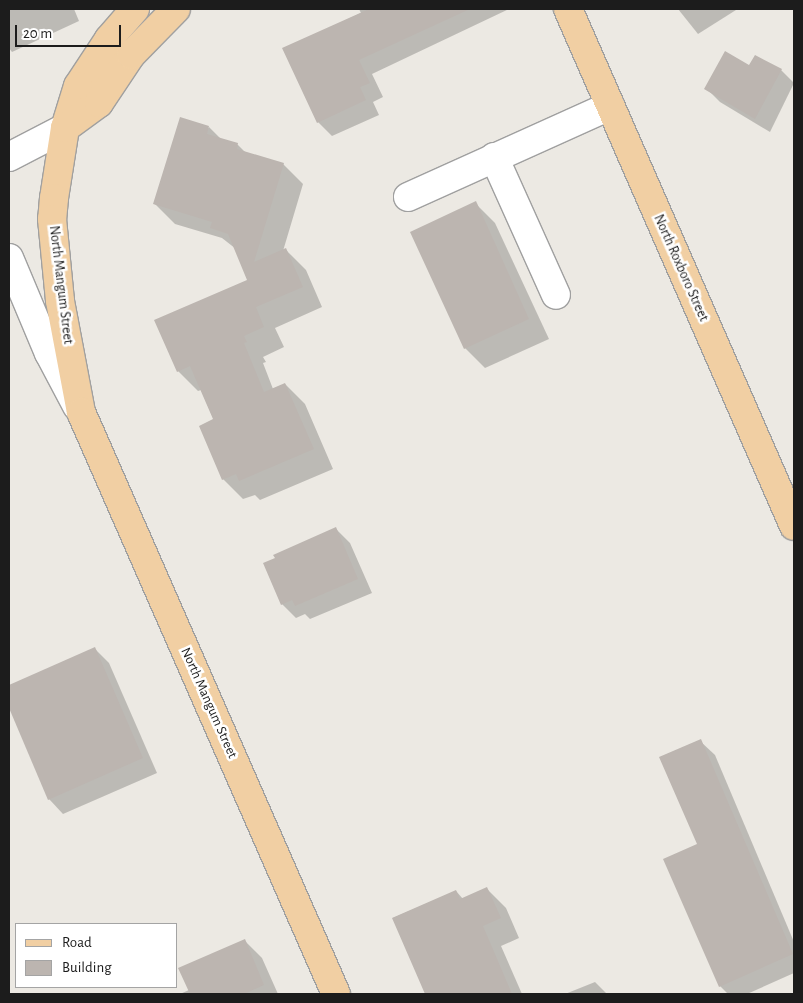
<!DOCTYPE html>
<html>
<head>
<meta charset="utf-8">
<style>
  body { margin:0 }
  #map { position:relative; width:803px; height:1003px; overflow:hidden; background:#ece9e3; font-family:"Alegreya Sans",sans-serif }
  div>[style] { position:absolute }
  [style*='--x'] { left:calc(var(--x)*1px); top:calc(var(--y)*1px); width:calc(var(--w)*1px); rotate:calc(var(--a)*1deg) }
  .shadow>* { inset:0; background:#0003 }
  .building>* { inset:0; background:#bcb5b0 }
  .roads { filter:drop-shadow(1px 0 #a0a0a0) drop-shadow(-1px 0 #a0a0a0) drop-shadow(0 1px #a0a0a0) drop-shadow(0 -1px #a0a0a0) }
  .minor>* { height:28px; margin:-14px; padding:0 14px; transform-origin:14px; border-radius:14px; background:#fff }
  .major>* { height:28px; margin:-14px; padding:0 14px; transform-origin:14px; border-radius:14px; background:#f1cfa3 }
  span { translate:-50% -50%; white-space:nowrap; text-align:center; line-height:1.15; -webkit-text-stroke:5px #fff; paint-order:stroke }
  .street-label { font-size:14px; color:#1c1c1c }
  .frame { position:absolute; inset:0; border:10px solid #1c1c1c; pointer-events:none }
  .legend { position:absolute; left:15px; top:923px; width:162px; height:65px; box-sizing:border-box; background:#fff; border:1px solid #a4a4a4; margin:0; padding:6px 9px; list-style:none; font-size:15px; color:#1c1c1c }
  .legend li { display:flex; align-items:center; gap:10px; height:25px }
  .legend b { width:25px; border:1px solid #a4a4a4 }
  .scale { position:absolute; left:15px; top:25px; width:106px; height:22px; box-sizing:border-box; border:2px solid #1c1c1c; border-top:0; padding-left:6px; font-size:15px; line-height:18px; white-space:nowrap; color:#1c1c1c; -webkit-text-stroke:4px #fff; paint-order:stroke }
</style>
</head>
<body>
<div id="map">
  <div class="shadow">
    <i style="clip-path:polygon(9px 9px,74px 9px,79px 21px,12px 52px,9px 48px)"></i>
    <i style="clip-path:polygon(359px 9px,509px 9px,372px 74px,383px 97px,373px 102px,379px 115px,332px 136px,318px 122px,284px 49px,361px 13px)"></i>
    <i style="clip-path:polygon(678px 9px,735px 9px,736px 10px,698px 34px)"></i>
    <i style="clip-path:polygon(750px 67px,781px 70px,794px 83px,770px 132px,720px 102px,706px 88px)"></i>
    <i style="clip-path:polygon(209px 127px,222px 140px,238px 145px,246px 153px,283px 164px,303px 184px,283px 251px,286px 250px,306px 270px,322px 307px,275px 328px,284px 347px,263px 357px,266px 362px,263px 363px,273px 389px,285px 384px,305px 404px,333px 469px,260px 500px,255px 495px,243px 499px,223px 479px,214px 420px,201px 390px,198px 391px,178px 371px,249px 280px,236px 249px,222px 238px,175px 224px,155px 204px)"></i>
    <i style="clip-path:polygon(475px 203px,495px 223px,549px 339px,485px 368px,465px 348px)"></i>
    <i style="clip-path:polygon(336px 529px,350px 543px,372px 593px,310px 619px,305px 614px,296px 618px,282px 604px)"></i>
    <i style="clip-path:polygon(95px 649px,109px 663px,157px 773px,63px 814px,49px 799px,9px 705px,9px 686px)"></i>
    <i style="clip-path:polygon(700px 741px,715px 755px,794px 942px,794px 973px,747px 994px,728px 994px,720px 986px,699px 845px)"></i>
    <i style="clip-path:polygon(487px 889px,506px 908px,519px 938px,501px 946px,522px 994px,426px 994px,393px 918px,456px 891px,463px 899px)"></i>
    <i style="clip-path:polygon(244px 940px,262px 958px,278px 994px,180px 994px,189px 990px)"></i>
    <i style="clip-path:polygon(595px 982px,607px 994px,565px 994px)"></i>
  </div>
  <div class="building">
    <i style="clip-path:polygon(369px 9px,470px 9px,359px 60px,370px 83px,360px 87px,366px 100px,317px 123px,282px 48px)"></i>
    <i style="clip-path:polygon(725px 51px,749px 65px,755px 55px,782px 69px,755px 119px,704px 89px)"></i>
    <i style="clip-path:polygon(180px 117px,209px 126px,207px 134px,238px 143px,237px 149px,284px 163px,254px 262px,286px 248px,303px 287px,256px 307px,264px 327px,244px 336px,247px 342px,244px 343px,264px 392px,285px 383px,314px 449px,239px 481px,236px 474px,222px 480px,199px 426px,213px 419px,190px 366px,177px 372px,154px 320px,247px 280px,228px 234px,210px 228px,212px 222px,153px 204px)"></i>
    <i style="clip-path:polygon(476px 201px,529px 319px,464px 349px,410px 232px)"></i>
    <i style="clip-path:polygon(336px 527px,358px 579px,295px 606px,292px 600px,281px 605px,263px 563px,275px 558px,273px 555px)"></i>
    <i style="clip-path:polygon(95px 647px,143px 758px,48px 800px,9px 708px,9px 685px)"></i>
    <i style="clip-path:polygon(701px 739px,793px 954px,719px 987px,663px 859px,697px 844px,659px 757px)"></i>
    <i style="clip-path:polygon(487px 887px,501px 918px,483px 926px,512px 994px,425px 994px,392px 918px,456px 890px,460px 899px)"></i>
    <i style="clip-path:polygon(245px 939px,264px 985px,244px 994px,190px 994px,178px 968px)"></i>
  </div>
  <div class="roads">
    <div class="minor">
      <i style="--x:9;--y:157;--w:63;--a:-27.4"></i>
      <i style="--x:494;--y:157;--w:151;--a:65.8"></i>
      <i style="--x:408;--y:197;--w:222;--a:-24.3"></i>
      <i style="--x:9;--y:258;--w:103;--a:67.2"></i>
      <i style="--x:49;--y:353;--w:60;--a:62.2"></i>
    </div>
    <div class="major">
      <i style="--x:135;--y:9;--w:40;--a:131"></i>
      <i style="--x:109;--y:39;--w:56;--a:123.4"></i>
      <i style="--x:78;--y:86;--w:44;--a:107.2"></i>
      <i style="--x:65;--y:128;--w:71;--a:98.9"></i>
      <i style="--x:54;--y:198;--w:21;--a:95"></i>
      <i style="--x:52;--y:219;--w:82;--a:84.4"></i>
      <i style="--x:60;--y:301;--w:113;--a:79.3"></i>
      <i style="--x:81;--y:412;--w:635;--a:66.34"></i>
      <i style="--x:568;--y:9;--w:564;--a:66.39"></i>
      <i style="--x:65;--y:128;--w:42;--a:-36.3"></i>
      <i style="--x:99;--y:103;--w:58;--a:-56.3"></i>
      <i style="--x:131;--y:55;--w:64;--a:-45.6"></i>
    </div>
  </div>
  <div class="street-label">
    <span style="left:681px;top:268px;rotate:66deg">North Roxboro Street</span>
    <span style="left:61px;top:285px;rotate:83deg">North Mangum Street</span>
    <span style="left:209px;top:703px;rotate:66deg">North Mangum Street</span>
  </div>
  <div class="frame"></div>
  <ul class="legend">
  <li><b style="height:6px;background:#f1cfa3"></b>Road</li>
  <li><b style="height:14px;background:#bcb5b0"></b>Building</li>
  </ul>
  <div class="scale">20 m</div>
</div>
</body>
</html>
